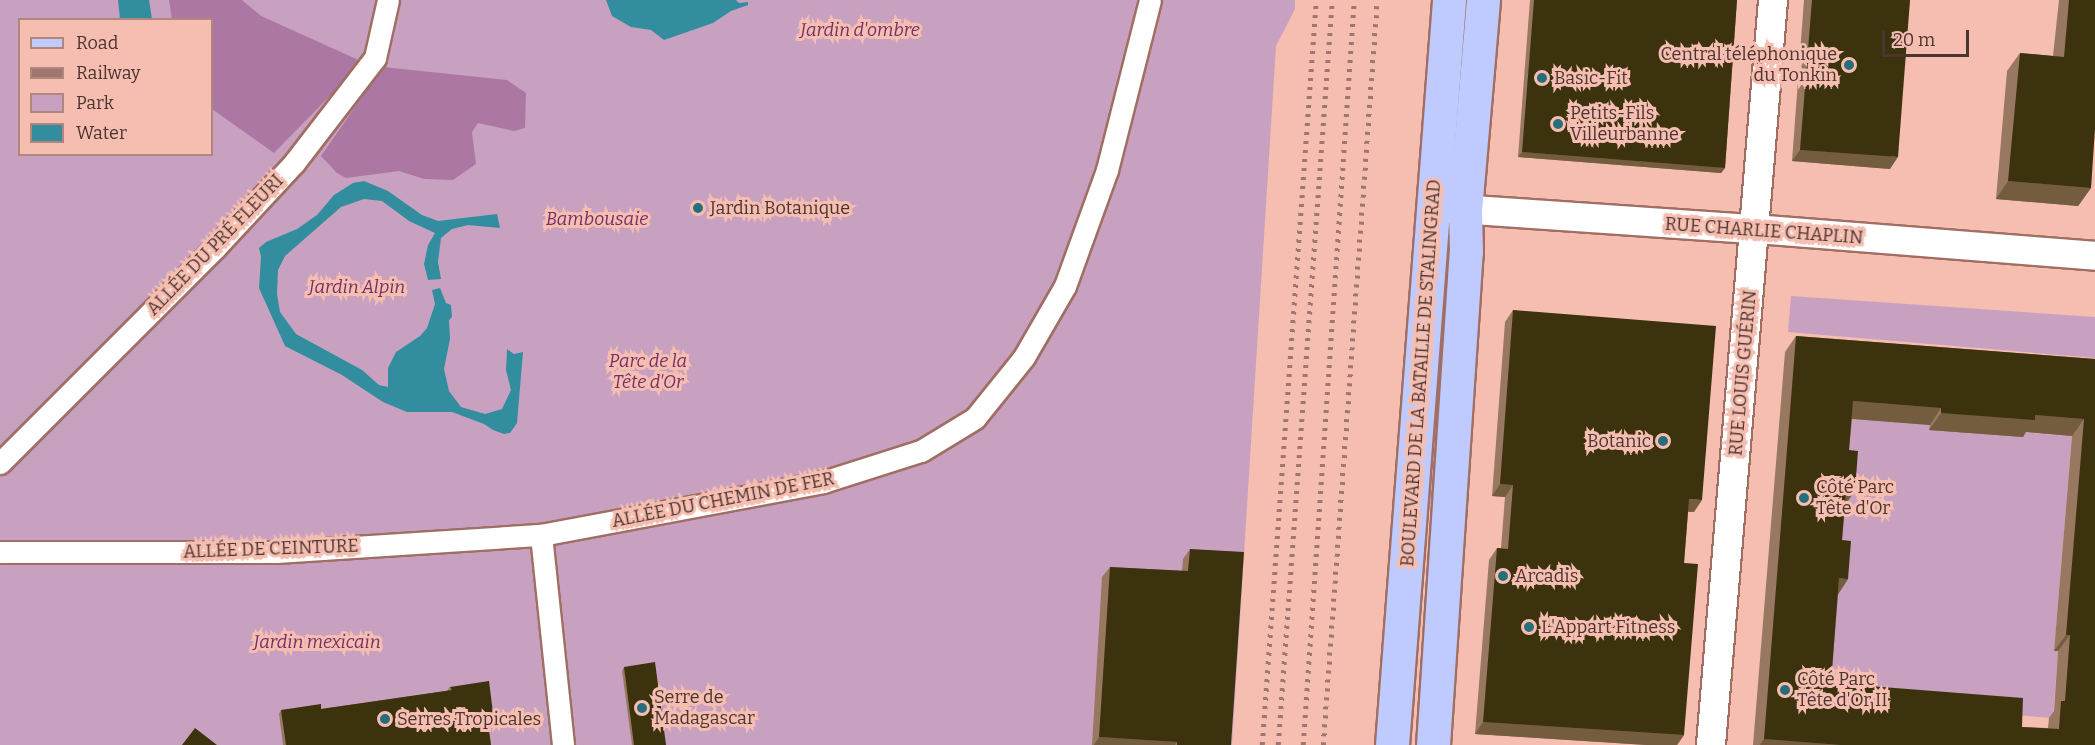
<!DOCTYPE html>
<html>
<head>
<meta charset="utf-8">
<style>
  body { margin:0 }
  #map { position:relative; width:2095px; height:745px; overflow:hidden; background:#f5beb1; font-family:Bitter,serif }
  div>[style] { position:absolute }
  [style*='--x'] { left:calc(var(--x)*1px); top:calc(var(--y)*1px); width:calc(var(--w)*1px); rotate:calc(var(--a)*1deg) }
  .green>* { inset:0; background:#c8a1c1 }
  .forest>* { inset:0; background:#ac77a3 }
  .water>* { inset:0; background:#328e9f }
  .roads { filter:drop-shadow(2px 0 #a06e63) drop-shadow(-2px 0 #a06e63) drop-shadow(0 2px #a06e63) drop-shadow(0 -2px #a06e63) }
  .pedestrian>* { height:21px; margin:-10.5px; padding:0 10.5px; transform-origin:10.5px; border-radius:10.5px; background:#fff }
  .minor>* { height:28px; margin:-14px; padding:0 14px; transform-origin:14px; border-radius:14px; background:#fff }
  .primary>* { height:33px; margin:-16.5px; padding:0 16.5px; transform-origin:16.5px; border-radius:16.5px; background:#bfcbff }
  .rail>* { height:4.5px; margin-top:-2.25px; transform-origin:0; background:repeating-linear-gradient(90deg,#9e786f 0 3px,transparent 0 9px) }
  .wall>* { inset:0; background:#987860 }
  .shaded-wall>* { inset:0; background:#745c3f }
  .building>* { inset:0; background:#3c320e }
  .dots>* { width:16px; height:16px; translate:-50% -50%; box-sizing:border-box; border:3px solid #f5beb1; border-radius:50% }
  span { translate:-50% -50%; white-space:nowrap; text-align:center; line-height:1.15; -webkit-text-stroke:6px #f5beb1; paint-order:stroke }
  .park-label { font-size:18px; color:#723069; font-style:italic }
  .poi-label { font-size:18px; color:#4b3530 }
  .right { translate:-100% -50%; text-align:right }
  .left { translate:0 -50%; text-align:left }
  .street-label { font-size:18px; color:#4b3530 }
  .legend { position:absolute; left:18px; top:18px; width:195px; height:138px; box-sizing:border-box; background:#f5beb1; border:2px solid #b1877d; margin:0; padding:8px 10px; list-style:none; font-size:18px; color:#4b3530 }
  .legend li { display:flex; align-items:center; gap:12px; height:30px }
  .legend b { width:30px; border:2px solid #b1877d }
  .scale { position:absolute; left:1882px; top:30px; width:87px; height:27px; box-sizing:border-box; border:3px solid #4b3530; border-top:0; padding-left:8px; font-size:18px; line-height:21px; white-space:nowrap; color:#4b3530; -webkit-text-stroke:4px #f5beb1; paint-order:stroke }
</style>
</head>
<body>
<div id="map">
  <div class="green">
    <i style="clip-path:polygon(evenodd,0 0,1295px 0,1295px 9px,1276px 46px,1232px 745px,0 745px,0 0,20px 20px,212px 20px,212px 154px,20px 154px,20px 20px)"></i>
    <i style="clip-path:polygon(1440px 286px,1451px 287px,1434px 501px,1431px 504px,1426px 503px)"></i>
    <i style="clip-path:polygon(1791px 296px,2095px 317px,2095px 358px,1788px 332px)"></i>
    <i style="clip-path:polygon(1841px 418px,2072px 436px,2054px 651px,2058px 651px,2053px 718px,1819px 700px)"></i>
  </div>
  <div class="forest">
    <i style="clip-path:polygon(169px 0,242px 0,261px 16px,363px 62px,274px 153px,212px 109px,212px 20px,172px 19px)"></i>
    <i style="clip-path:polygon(383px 67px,507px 80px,526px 93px,525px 128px,514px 131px,478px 123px,472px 132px,476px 164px,453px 180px,424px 179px,399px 171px,346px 178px,337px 173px,321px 156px)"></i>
  </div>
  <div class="water">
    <i style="clip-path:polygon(118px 0,149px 0,152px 19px,120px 19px)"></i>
    <i style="clip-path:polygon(606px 0,736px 0,739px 3px,748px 2px,748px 5px,731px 11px,713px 23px,664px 40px,651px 30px,631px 27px,612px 16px)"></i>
    <i style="clip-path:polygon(364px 181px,388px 191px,422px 215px,438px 221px,497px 214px,500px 228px,468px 225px,452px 229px,441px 238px,438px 262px,441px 279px,428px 280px,424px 264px,428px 245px,435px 233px,409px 221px,382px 201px,364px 199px,341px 207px,285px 256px,278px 270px,277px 294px,280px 312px,296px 334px,362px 370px,379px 385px,388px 387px,388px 368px,396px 352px,420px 336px,427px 328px,435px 304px,432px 290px,440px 288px,446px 303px,451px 305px,452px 317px,449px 320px,450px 339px,444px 369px,449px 391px,461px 407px,485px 414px,502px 409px,511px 390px,506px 370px,507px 349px,514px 354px,523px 352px,517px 423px,510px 433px,504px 434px,493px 430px,484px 424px,452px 412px,407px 412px,383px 402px,342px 375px,285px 346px,259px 288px,261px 257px,259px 248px,266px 242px,297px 229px,317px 215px,334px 195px,353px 183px)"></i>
  </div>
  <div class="roads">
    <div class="pedestrian">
      <i style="--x:0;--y:463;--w:304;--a:-45"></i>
      <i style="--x:215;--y:248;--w:116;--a:-47.1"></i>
      <i style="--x:294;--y:163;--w:133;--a:-52.4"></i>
      <i style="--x:375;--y:58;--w:59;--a:-77.4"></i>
      <i style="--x:541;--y:535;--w:211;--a:84"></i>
      <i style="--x:0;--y:552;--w:276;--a:0"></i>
      <i style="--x:276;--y:552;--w:266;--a:-3.7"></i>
      <i style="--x:541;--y:535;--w:287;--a:-10.6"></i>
      <i style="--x:823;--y:482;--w:103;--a:-17.6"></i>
      <i style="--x:921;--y:451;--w:63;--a:-31.4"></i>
      <i style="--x:975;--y:418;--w:78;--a:-51.2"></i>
      <i style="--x:1024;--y:357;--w:82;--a:-60"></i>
      <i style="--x:1065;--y:286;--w:123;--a:-70.1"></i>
      <i style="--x:1107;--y:170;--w:175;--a:-75.8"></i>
    </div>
    <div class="minor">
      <i style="--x:1444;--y:208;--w:312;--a:3.9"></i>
      <i style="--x:1755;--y:229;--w:341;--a:4.5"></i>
      <i style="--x:1711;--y:745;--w:748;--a:-85.24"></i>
    </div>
    <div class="primary">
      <i style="--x:1392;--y:745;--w:747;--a:-85.62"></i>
      <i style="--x:1433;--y:745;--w:494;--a:-86.2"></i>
      <i style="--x:1466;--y:252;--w:42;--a:-91.4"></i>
      <i style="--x:1465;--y:210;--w:211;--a:-85.1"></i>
    </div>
  </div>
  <div class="rail">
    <i style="--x:1262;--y:745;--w:747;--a:-85.85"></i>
    <i style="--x:1278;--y:745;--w:747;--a:-85.85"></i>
    <i style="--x:1303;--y:745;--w:747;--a:-86.08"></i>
    <i style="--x:1323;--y:745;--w:747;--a:-85.85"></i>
  </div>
  <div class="wall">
    <i style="clip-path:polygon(1530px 0,1737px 0,1725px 168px,1721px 173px,1518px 157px)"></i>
    <i style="clip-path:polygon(1804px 0,1910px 0,1890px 169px,1792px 161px)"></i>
    <i style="clip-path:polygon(2059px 0,2095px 0,2091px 188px,2078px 206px,1996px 199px,2007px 71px,2020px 53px,2053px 56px)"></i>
    <i style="clip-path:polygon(1513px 310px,1694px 512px,1688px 512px,1684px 563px,1684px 735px,1677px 745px,1647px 745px,1475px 734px,1489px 560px,1497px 548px,1501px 548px,1505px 497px,1492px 496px,1505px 322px)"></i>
    <i style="clip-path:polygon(evenodd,1796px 336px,2095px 359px,2095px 745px,1753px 745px,1785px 352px,1796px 336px,1852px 419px,1930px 425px,1929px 430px,2023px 437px,2026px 432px,2072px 436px,2054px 651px,2058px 651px,2054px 711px,2049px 718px,2048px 728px,2022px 727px,1831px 683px,1838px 594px,1848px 579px,1842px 540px,1845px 505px,1855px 491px,1849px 450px,1852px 419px)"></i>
    <i style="clip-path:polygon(1190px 549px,1231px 745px,1092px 745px,1102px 577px,1110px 567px,1182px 571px,1183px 559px)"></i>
    <i style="clip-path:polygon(624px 667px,666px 745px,632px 745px,622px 671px)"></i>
    <i style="clip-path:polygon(450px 687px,494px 721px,492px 725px,488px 726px,491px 745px,283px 745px,279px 714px,281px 710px,321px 709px,447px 691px)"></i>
  </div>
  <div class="shaded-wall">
    <i style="clip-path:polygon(1800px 150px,1898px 157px,1890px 169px,1792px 161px)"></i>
    <i style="clip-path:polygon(1522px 152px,1725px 168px,1721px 173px,1518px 157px)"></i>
    <i style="clip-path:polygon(2008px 181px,2091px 188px,2078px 206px,1996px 199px)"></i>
    <i style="clip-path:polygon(1853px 401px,1941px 408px,1930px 425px,1841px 418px)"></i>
    <i style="clip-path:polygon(1941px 413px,2035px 415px,2084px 419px,2072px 436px,2026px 432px,2023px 437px,1929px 430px)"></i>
    <i style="clip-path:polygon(1500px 484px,1513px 485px,1505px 497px,1492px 496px)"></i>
    <i style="clip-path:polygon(1846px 491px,1855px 491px,1843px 507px)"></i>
    <i style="clip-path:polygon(1689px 499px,1702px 500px,1694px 512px,1681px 511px)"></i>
    <i style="clip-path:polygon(1839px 578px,1848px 579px,1837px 596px)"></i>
    <i style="clip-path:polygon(2066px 635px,2070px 635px,2058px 651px,2054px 651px)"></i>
    <i style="clip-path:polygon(494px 721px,492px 725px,485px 727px,488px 723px)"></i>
    <i style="clip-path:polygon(1483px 722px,1684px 735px,1677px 745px,1647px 745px,1475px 734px)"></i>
    <i style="clip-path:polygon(1099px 737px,1177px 742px,1175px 745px,1094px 745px)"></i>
    <i style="clip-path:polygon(1764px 739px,1840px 745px,1760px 745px)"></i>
  </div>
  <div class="building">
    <i style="clip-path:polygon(1534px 0,1737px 0,1725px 168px,1522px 152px)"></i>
    <i style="clip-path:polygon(1812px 0,1910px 0,1898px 157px,1800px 150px)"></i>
    <i style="clip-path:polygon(2069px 0,2095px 0,2095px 129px,2091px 188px,2008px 181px,2020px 53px,2064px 57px)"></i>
    <i style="clip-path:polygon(1513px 310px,1716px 326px,1702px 500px,1689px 499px,1684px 563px,1698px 564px,1684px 735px,1483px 722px,1497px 548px,1508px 549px,1513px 485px,1500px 484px)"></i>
    <i style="clip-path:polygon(evenodd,1796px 336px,2095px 359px,2095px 745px,1840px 745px,1764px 739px,1796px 336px,1853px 401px,1941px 408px,1941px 413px,2035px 420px,2035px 415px,2084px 419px,2066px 635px,2070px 635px,2065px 701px,2061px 701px,2059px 729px,2022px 727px,2023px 698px,1831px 683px,1839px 578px,1848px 579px,1851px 541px,1842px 540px,1846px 491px,1855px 491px,1858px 451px,1849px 450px,1853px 401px)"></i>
    <i style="clip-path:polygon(1190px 549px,1244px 552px,1231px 745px,1177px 745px,1177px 742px,1099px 737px,1110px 567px,1188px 571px)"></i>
    <i style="clip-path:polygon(655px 662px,666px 745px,634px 745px,624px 667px)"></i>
    <i style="clip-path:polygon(489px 681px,494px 721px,488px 723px,491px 745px,286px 745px,281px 710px,321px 704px,321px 709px,452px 690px,450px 687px)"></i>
    <i style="clip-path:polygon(195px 728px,217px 745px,182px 745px)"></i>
  </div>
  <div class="dots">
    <i style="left:1849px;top:65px;background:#276e7b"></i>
    <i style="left:1542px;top:78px;background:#276e7b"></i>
    <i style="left:1558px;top:124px;background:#276e7b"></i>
    <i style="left:698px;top:208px;background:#276e7b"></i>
    <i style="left:1663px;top:441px;background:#276e7b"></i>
    <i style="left:1804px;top:498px;background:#276e7b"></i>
    <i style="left:1503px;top:576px;background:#276e7b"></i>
    <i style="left:1529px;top:627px;background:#276e7b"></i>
    <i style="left:1785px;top:690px;background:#276e7b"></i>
    <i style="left:642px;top:708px;background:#276e7b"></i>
    <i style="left:385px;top:719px;background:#276e7b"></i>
  </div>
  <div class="park-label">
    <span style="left:860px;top:30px">Jardin d'ombre</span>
    <span style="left:597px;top:219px">Bambousaie</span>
    <span style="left:357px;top:287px">Jardin Alpin</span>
    <span style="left:648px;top:372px">Parc de la<br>Tête d'Or</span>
    <span style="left:317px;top:642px">Jardin mexicain</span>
  </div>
  <div class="poi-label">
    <span class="right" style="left:1837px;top:65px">Central téléphonique<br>du Tonkin</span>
    <span class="left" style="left:1554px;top:78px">Basic-Fit</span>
    <span class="left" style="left:1570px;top:124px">Petits-Fils<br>Villeurbanne</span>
    <span class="left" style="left:710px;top:208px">Jardin Botanique</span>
    <span class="right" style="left:1651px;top:441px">Botanic</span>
    <span class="left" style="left:1816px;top:498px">Côté Parc<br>Tête d'Or</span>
    <span class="left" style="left:1515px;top:576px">Arcadis</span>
    <span class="left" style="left:1541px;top:627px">L'Appart Fitness</span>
    <span class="left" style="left:1797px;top:690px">Côté Parc<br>Tête d'Or II</span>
    <span class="left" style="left:654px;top:708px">Serre de<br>Madagascar</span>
    <span class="left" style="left:397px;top:719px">Serres Tropicales</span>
  </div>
  <div class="street-label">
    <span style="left:1764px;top:231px;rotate:4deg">RUE CHARLIE CHAPLIN</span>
    <span style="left:215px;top:245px;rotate:-46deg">ALLÉE DU PRÉ FLEURI</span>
    <span style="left:1421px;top:373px;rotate:-86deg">BOULEVARD DE LA BATAILLE DE STALINGRAD</span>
    <span style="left:1743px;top:373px;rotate:-85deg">RUE LOUIS GUÉRIN</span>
    <span style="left:723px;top:500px;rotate:-11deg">ALLÉE DU CHEMIN DE FER</span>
    <span style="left:271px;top:549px;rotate:-2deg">ALLÉE DE CEINTURE</span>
  </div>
  <ul class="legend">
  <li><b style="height:8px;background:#bfcbff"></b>Road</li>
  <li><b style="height:8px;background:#9e786f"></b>Railway</li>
  <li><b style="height:16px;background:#c8a1c1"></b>Park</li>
  <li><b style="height:16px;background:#328e9f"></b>Water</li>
  </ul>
  <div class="scale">20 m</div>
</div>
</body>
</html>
